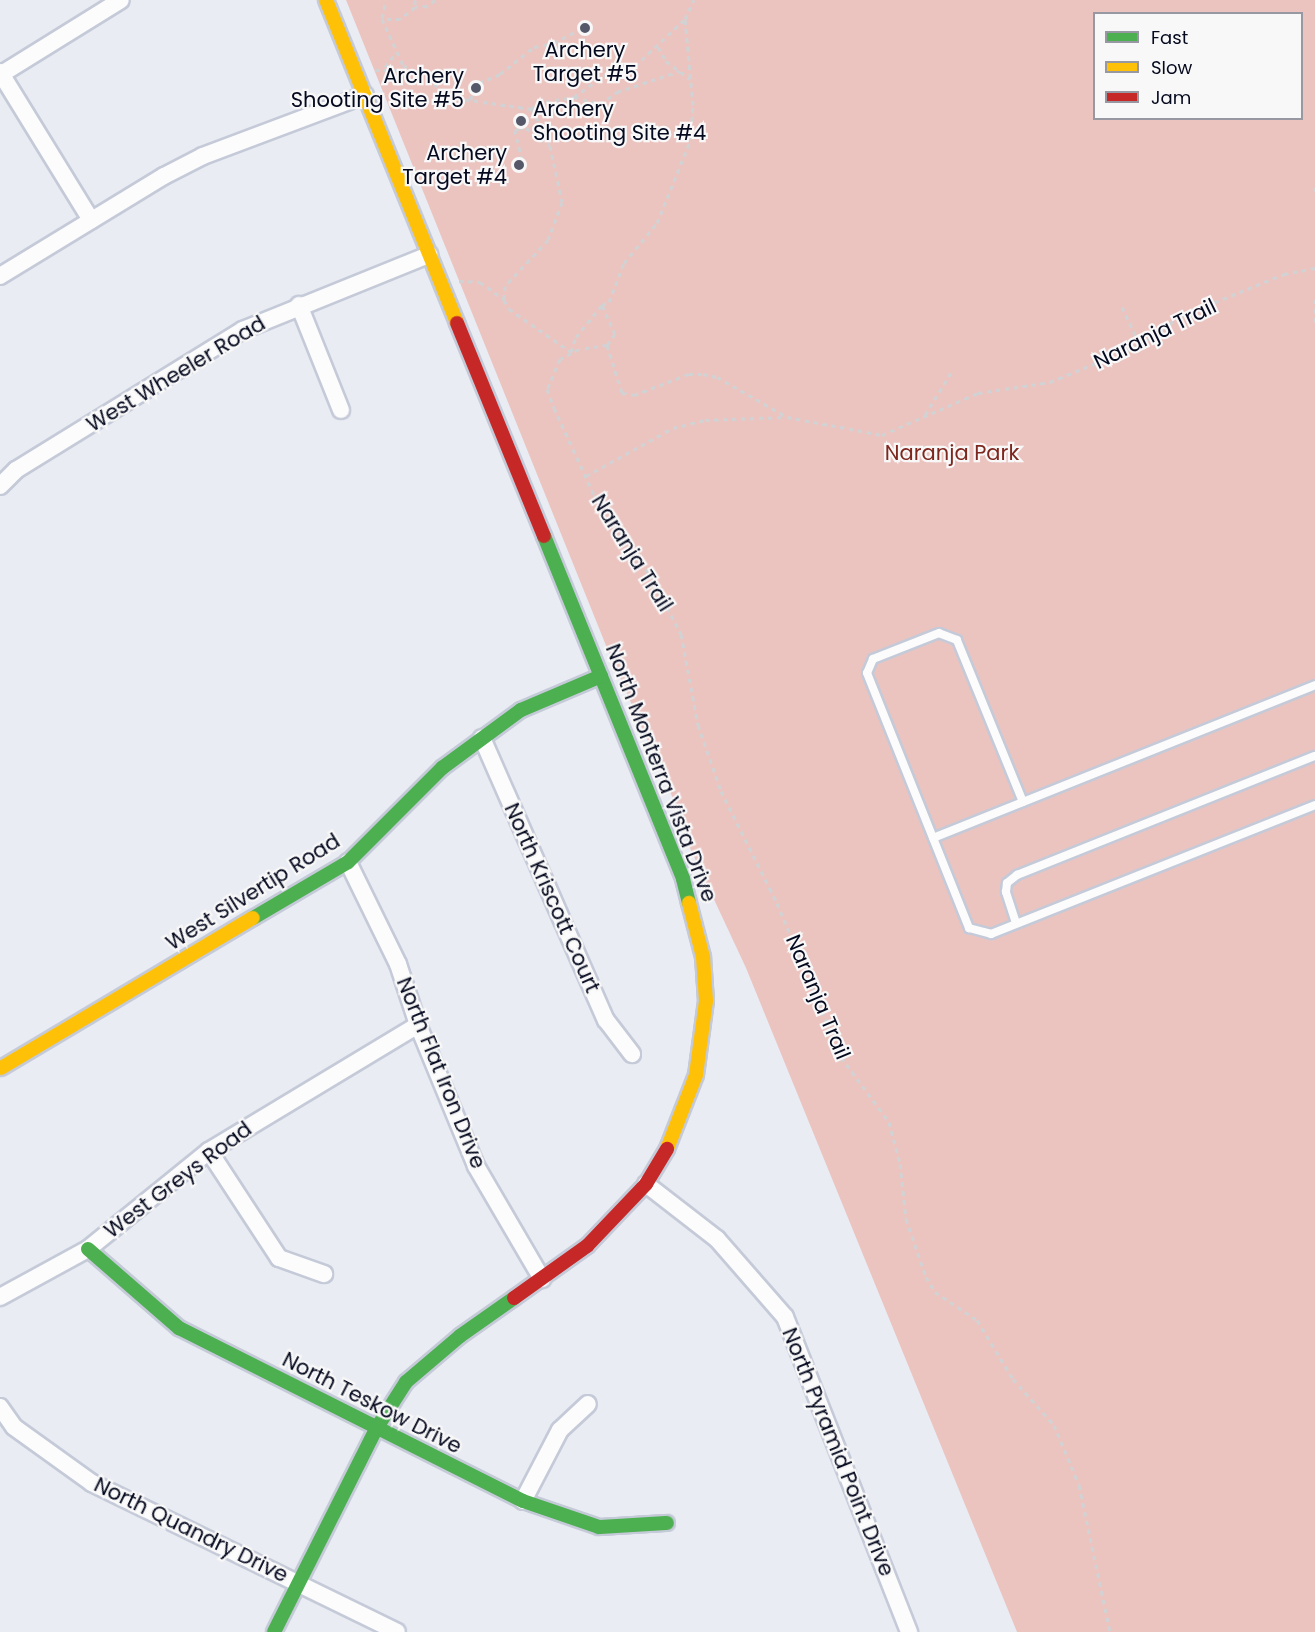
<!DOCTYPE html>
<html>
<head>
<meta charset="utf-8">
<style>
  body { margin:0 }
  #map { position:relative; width:1315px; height:1632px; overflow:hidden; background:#eaecf3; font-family:Poppins,sans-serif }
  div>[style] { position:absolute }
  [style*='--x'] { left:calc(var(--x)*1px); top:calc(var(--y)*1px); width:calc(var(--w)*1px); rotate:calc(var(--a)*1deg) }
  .green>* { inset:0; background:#ebc4c0 }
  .path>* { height:3px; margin-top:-1.5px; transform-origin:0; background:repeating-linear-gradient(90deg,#d1d2d4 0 4.5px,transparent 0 9px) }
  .roads { filter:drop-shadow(2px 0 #c5cad8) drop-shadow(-2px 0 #c5cad8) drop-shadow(0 2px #c5cad8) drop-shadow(0 -2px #c5cad8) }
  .lane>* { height:8px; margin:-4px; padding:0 4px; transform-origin:4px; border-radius:4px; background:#fcfcfd }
  .street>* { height:16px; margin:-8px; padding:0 8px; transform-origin:8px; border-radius:8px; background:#fcfcfd }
  .fast>* { height:14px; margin:-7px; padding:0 7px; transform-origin:7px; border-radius:7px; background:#4caf50 }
  .slow>* { height:14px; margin:-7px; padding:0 7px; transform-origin:7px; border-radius:7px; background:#ffc107 }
  .jam>* { height:14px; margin:-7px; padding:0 7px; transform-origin:7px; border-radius:7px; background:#c62828 }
  .dots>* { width:16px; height:16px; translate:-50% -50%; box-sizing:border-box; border:3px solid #f8f8f8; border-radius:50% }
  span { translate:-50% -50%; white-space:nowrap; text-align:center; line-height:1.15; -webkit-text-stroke:4.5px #f8f8f8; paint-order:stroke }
  .poi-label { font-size:21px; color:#05091e }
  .right { translate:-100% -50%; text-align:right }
  .left { translate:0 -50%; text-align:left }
  .street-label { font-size:21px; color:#05091e }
  .park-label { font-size:21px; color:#7e271e }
  .legend { position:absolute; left:1093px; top:12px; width:210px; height:108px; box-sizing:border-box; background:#f8f8f8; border:2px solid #9798a1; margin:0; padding:8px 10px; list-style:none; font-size:18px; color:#05091e }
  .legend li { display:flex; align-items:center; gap:12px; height:30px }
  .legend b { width:30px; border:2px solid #9798a1 }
</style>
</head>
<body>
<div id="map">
  <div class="green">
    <i style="clip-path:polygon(evenodd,346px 0,1315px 0,1315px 1632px,1017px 1632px,746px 968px,690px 848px,675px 803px,607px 648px,346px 0,1094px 14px,1302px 14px,1302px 118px,1094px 118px,1094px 14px)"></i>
  </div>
  <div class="path">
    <i style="--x:415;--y:0;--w:7;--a:90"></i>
    <i style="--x:435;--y:0;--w:10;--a:143"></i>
    <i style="--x:427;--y:6;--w:12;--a:175"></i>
    <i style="--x:415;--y:7;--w:19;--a:141"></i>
    <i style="--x:400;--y:19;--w:18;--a:180"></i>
    <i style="--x:382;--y:19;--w:51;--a:65.5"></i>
    <i style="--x:403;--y:65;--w:62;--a:31.9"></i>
    <i style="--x:456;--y:98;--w:76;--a:8.3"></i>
    <i style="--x:531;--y:109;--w:8;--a:-45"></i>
    <i style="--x:537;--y:103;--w:37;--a:-9"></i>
    <i style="--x:574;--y:97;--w:48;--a:-35.7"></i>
    <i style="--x:613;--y:69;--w:22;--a:-8"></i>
    <i style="--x:635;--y:66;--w:69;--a:-43.2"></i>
    <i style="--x:382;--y:18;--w:18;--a:-77"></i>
    <i style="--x:658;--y:47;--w:16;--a:60"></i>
    <i style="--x:666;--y:61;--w:30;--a:37"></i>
    <i style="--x:385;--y:67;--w:18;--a:-52"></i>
    <i style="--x:375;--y:70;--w:32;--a:0"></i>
    <i style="--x:574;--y:97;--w:27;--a:15"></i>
    <i style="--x:600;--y:104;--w:21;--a:-35"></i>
    <i style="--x:617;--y:92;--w:66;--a:-18.4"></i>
    <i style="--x:471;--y:100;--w:11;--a:-85"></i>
    <i style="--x:472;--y:89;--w:9;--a:-41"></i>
    <i style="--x:479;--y:83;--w:23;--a:-23"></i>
    <i style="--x:500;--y:74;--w:43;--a:-38.5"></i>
    <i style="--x:534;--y:47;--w:20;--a:-11"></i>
    <i style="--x:554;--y:43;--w:27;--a:-28"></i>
    <i style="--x:531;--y:109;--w:33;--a:59"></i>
    <i style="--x:548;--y:137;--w:66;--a:77.8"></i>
    <i style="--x:562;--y:202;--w:40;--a:110.2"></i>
    <i style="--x:548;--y:240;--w:63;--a:133.1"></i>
    <i style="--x:505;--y:286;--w:14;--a:94"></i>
    <i style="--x:504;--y:300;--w:10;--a:61"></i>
    <i style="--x:509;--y:309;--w:75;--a:34.7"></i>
    <i style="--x:571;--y:352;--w:16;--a:-72"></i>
    <i style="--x:576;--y:337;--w:41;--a:-50.9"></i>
    <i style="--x:522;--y:160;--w:30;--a:-104"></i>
    <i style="--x:515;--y:131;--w:5;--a:-37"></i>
    <i style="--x:519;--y:128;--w:7;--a:0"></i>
    <i style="--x:526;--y:128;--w:29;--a:36"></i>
    <i style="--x:1315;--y:187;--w:4;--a:90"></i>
    <i style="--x:459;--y:281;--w:21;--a:3"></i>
    <i style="--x:480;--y:282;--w:29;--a:36"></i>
    <i style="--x:1315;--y:299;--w:26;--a:90"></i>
    <i style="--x:1122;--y:307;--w:42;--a:64.7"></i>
    <i style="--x:607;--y:345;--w:28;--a:172"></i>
    <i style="--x:579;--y:349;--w:21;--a:152"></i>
    <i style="--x:560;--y:359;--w:33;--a:113"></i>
    <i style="--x:547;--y:389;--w:20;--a:70"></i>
    <i style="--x:554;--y:408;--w:96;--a:65.3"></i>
    <i style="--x:594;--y:495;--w:98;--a:55"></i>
    <i style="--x:650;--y:575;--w:67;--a:62.3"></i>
    <i style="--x:681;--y:634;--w:93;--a:79.4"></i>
    <i style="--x:698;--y:725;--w:70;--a:70.8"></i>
    <i style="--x:721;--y:791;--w:125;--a:63.4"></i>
    <i style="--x:777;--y:903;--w:167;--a:67.4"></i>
    <i style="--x:841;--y:1057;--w:81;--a:53.6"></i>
    <i style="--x:889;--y:1122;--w:43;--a:75.3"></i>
    <i style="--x:900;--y:1164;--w:55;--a:83.8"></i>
    <i style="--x:906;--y:1219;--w:61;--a:71"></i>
    <i style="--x:926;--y:1277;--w:17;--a:59"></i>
    <i style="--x:935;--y:1292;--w:50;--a:33.7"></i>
    <i style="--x:977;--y:1320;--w:69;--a:58.6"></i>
    <i style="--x:1013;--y:1379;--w:62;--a:48.3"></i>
    <i style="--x:1054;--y:1425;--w:65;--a:67.4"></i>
    <i style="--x:1079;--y:1485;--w:150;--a:78.1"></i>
    <i style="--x:607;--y:345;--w:50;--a:72.6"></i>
    <i style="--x:622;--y:393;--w:12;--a:9"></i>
    <i style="--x:634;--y:395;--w:59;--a:-20.9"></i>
    <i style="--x:689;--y:374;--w:14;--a:0"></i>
    <i style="--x:703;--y:374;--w:14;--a:12"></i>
    <i style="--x:717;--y:377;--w:81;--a:29.7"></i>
    <i style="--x:787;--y:417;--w:97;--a:10.7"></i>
    <i style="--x:882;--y:435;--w:105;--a:-23.6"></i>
    <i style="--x:978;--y:393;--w:73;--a:-8.7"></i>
    <i style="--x:1050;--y:382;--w:97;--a:-22.3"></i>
    <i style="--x:1140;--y:345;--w:50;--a:-35.3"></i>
    <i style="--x:1181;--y:316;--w:111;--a:-22.2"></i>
    <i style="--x:1284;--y:274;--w:32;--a:-11"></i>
    <i style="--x:607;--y:345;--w:14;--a:-54"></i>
    <i style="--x:615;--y:334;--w:32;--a:-114"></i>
    <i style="--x:602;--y:305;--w:8;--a:-23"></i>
    <i style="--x:609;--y:302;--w:42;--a:-69"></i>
    <i style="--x:624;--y:263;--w:52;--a:-50.5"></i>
    <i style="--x:657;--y:223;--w:91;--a:-68"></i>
    <i style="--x:691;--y:139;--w:34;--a:-87"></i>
    <i style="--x:693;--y:105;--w:86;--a:-95.3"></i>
    <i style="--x:685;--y:19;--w:21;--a:-65"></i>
    <i style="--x:925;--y:415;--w:52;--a:-58.5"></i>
    <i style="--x:586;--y:476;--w:99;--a:-28.9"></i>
    <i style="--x:673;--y:428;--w:33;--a:-14"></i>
    <i style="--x:705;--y:420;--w:80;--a:-2.1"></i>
  </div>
  <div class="roads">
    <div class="lane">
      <i style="--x:1023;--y:802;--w:175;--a:-112.2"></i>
      <i style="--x:957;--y:640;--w:19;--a:-159"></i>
      <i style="--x:939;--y:633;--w:71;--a:158.5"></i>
      <i style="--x:873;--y:659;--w:15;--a:113"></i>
      <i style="--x:867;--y:673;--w:275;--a:68.2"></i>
      <i style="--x:969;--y:928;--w:23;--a:15"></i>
      <i style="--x:991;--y:934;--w:349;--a:-21.7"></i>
      <i style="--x:933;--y:838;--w:412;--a:-21.8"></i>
      <i style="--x:1016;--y:923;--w:33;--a:-108"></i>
      <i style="--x:1006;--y:892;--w:9;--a:-84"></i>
      <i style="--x:1007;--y:883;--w:13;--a:-39"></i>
      <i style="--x:1017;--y:875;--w:321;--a:-21.8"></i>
    </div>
    <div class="street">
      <i style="--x:0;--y:72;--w:174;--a:58.4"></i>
      <i style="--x:0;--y:75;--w:142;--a:-31.8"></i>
      <i style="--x:0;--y:276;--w:192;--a:-31.4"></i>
      <i style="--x:164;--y:176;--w:44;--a:-27.1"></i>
      <i style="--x:203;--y:156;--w:173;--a:-20.6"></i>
      <i style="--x:299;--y:305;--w:113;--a:68.2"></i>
      <i style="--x:0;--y:486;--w:23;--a:-45"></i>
      <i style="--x:16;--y:470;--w:267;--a:-31.7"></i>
      <i style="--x:243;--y:330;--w:201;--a:-22"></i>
      <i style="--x:482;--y:738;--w:308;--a:66.3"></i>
      <i style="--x:606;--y:1020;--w:43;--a:52.6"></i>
      <i style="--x:348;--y:862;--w:114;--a:63.9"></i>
      <i style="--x:398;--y:964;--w:64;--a:71.8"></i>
      <i style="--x:418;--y:1025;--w:152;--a:67.6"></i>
      <i style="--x:476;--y:1166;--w:131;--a:59.7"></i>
      <i style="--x:209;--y:1151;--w:128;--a:56.8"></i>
      <i style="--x:279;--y:1258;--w:48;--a:19.6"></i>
      <i style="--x:646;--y:1184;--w:90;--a:37.8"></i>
      <i style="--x:717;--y:1239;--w:103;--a:48.9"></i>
      <i style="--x:785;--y:1317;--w:339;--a:68.5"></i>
      <i style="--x:0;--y:1297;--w:100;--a:-28.6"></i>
      <i style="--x:88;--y:1249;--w:156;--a:-39"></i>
      <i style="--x:209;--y:1151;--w:244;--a:-31.1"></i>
      <i style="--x:0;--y:1407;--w:24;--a:55"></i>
      <i style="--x:14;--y:1427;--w:96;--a:35.7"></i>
      <i style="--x:92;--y:1483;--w:339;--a:26"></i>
      <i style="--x:523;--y:1501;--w:80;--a:-62.5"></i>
      <i style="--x:560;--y:1430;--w:38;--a:-43"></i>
    </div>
    <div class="fast">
      <i style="--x:544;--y:536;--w:370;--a:67.9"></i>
      <i style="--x:683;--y:879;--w:25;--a:76"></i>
      <i style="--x:253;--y:918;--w:110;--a:-30.5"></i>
      <i style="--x:348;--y:862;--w:133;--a:-45"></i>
      <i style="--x:442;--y:768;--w:98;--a:-36.3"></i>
      <i style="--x:521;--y:710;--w:87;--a:-23"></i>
      <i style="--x:88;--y:1249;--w:121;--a:41"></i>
      <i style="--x:179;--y:1328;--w:385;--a:26.7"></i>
      <i style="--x:523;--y:1501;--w:80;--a:18.9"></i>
      <i style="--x:599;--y:1527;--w:68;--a:-3.4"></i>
      <i style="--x:274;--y:1632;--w:227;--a:-63.3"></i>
      <i style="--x:376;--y:1429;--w:56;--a:-57.4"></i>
      <i style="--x:406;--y:1382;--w:71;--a:-40.4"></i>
      <i style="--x:460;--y:1336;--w:66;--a:-35.1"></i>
    </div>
    <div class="slow">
      <i style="--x:326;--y:0;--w:349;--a:67.9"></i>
      <i style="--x:1;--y:1068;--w:293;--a:-30.8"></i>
      <i style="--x:667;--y:1149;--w:79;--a:-68.6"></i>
      <i style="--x:696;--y:1075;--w:75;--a:-82.3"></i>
      <i style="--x:706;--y:1001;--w:44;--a:-93.9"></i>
      <i style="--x:703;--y:957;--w:56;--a:-104.5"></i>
    </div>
    <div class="jam">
      <i style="--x:457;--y:323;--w:230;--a:67.8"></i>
      <i style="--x:514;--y:1298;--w:90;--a:-35.5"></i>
      <i style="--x:587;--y:1246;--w:86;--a:-46.4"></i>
      <i style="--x:646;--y:1184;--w:41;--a:-59"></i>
    </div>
  </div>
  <div class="dots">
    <i style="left:585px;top:28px;background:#555869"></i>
    <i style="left:476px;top:88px;background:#555869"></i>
    <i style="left:521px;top:121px;background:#555869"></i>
    <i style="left:519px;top:165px;background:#555869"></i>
  </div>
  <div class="poi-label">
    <span style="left:585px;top:62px">Archery<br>Target #5</span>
    <span class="right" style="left:464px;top:88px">Archery<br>Shooting Site #5</span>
    <span class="left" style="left:533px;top:121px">Archery<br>Shooting Site #4</span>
    <span class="right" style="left:507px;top:165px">Archery<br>Target #4</span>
  </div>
  <div class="street-label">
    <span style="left:1155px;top:334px;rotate:-26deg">Naranja Trail</span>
    <span style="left:176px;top:374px;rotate:-31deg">West Wheeler Road</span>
    <span style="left:632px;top:553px;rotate:58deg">Naranja Trail</span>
    <span style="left:661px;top:773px;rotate:69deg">North Monterra Vista Drive</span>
    <span style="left:253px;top:892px;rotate:-32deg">West Silvertip Road</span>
    <span style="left:552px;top:898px;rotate:66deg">North Kriscott Court</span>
    <span style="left:818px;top:997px;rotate:67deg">Naranja Trail</span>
    <span style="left:441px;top:1073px;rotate:68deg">North Flat Iron Drive</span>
    <span style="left:178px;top:1180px;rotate:-37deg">West Greys Road</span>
    <span style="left:372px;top:1403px;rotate:27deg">North Teskow Drive</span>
    <span style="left:838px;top:1452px;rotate:68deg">North Pyramid Point Drive</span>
    <span style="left:191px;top:1530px;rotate:26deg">North Quandry Drive</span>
  </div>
  <div class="park-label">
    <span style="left:952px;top:453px">Naranja Park</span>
  </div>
  <ul class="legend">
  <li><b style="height:8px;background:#4caf50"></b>Fast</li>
  <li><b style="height:8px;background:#ffc107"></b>Slow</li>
  <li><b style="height:8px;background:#c62828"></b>Jam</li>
  </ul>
</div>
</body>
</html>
